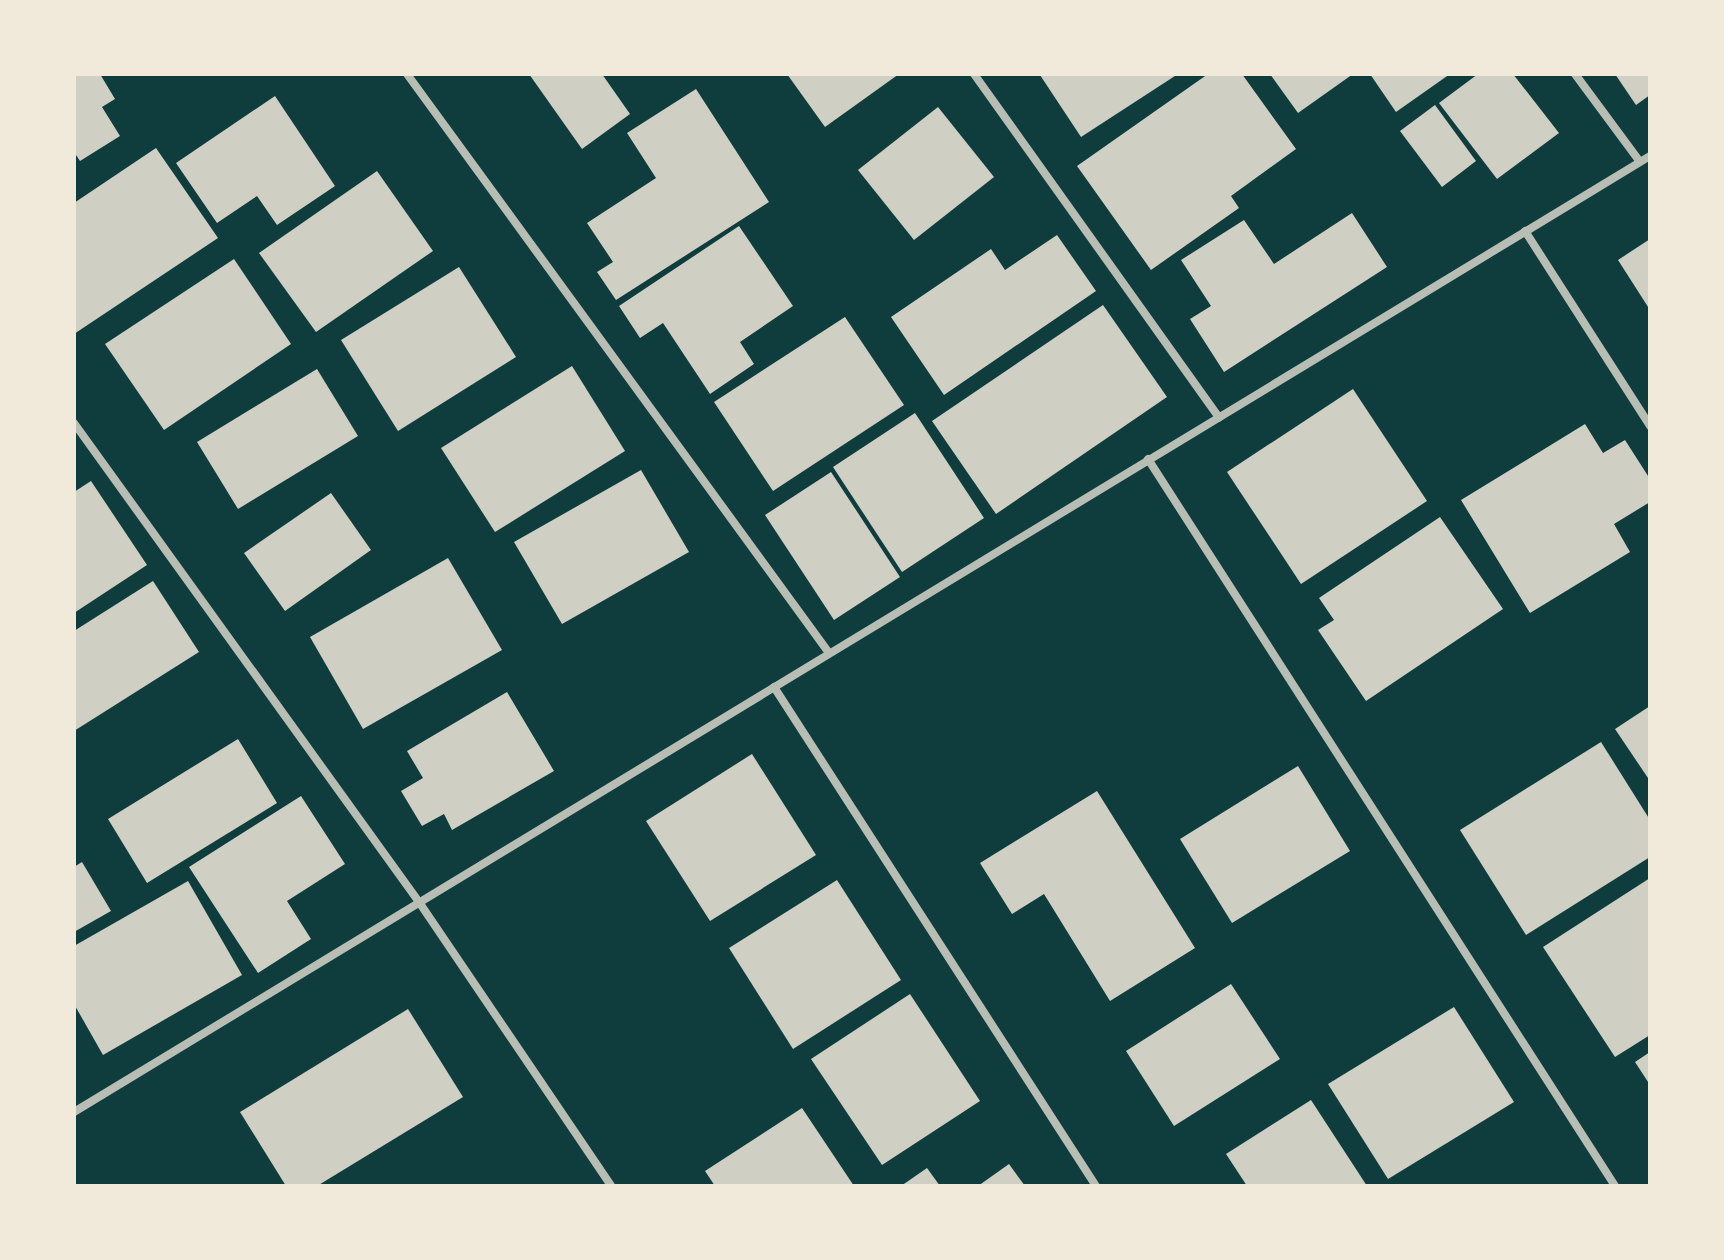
<!DOCTYPE html>
<html>
<head>
<meta charset="utf-8">
<style>
  body { margin:0 }
  #map { position:relative; width:1724px; height:1260px; overflow:hidden; background:#0f3d3e; font-family:Ubuntu,sans-serif }
  div>[style] { position:absolute }
  [style*='--x'] { left:calc(var(--x)*1px); top:calc(var(--y)*1px); width:calc(var(--w)*1px); rotate:calc(var(--a)*1deg) }
  .building>* { inset:0; background:#cfcfc3 }
  .minor>* { height:8px; margin:-4px; padding:0 4px; transform-origin:4px; border-radius:4px; background:#b8beb3 }
  span { translate:-50% -50%; white-space:nowrap; text-align:center; line-height:1.15; -webkit-text-stroke:7px #f1e9da; paint-order:stroke }
  .frame { position:absolute; inset:0; border:76px solid #f1e9da; pointer-events:none }
</style>
</head>
<body>
<div id="map">
  <div class="building">
    <i style="clip-path:polygon(74px 74px,100px 74px,115px 99px,102px 107px,120px 136px,80px 161px,74px 152px)"></i>
    <i style="clip-path:polygon(529px 74px,602px 74px,630px 114px,582px 149px)"></i>
    <i style="clip-path:polygon(787px 74px,899px 74px,825px 127px)"></i>
    <i style="clip-path:polygon(1178px 74px,1081px 137px,1040px 75px,1042px 74px)"></i>
    <i style="clip-path:polygon(1208px 74px,1242px 74px,1296px 149px,1231px 196px,1239px 208px,1151px 270px,1077px 166px)"></i>
    <i style="clip-path:polygon(1270px 74px,1353px 74px,1298px 113px)"></i>
    <i style="clip-path:polygon(1370px 74px,1450px 74px,1396px 112px)"></i>
    <i style="clip-path:polygon(1478px 74px,1513px 74px,1559px 133px,1497px 179px,1439px 103px)"></i>
    <i style="clip-path:polygon(1615px 74px,1650px 74px,1650px 95px,1636px 105px)"></i>
    <i style="clip-path:polygon(696px 89px,769px 202px,616px 300px,597px 272px,613px 262px,587px 223px,656px 178px,627px 133px)"></i>
    <i style="clip-path:polygon(275px 96px,335px 186px,277px 225px,257px 196px,217px 223px,176px 163px)"></i>
    <i style="clip-path:polygon(1435px 105px,1476px 161px,1442px 187px,1400px 131px)"></i>
    <i style="clip-path:polygon(938px 107px,994px 177px,914px 240px,858px 170px)"></i>
    <i style="clip-path:polygon(156px 148px,218px 238px,74px 334px,74px 203px)"></i>
    <i style="clip-path:polygon(377px 171px,433px 251px,316px 332px,259px 253px)"></i>
    <i style="clip-path:polygon(1352px 213px,1387px 267px,1224px 372px,1190px 319px,1211px 306px,1181px 260px,1244px 220px,1274px 264px)"></i>
    <i style="clip-path:polygon(739px 226px,793px 306px,740px 342px,754px 364px,710px 394px,663px 323px,640px 338px,619px 306px)"></i>
    <i style="clip-path:polygon(1057px 235px,1096px 291px,944px 395px,891px 317px,991px 249px,1005px 270px)"></i>
    <i style="clip-path:polygon(1650px 239px,1650px 310px,1618px 260px)"></i>
    <i style="clip-path:polygon(234px 259px,291px 344px,164px 430px,105px 344px)"></i>
    <i style="clip-path:polygon(459px 267px,516px 357px,398px 431px,341px 340px)"></i>
    <i style="clip-path:polygon(1103px 305px,1167px 397px,996px 514px,932px 421px)"></i>
    <i style="clip-path:polygon(845px 317px,904px 405px,773px 491px,714px 402px)"></i>
    <i style="clip-path:polygon(572px 366px,625px 451px,495px 532px,441px 448px)"></i>
    <i style="clip-path:polygon(317px 369px,358px 436px,238px 509px,197px 442px)"></i>
    <i style="clip-path:polygon(1353px 389px,1427px 501px,1301px 584px,1227px 472px)"></i>
    <i style="clip-path:polygon(915px 413px,984px 518px,902px 572px,833px 467px)"></i>
    <i style="clip-path:polygon(1585px 424px,1603px 453px,1625px 440px,1650px 479px,1650px 502px,1614px 524px,1630px 552px,1530px 613px,1461px 500px)"></i>
    <i style="clip-path:polygon(641px 470px,689px 552px,562px 624px,514px 542px)"></i>
    <i style="clip-path:polygon(831px 472px,900px 577px,834px 620px,765px 515px)"></i>
    <i style="clip-path:polygon(91px 481px,147px 565px,74px 613px,74px 492px)"></i>
    <i style="clip-path:polygon(331px 493px,371px 550px,285px 611px,244px 553px)"></i>
    <i style="clip-path:polygon(1440px 517px,1503px 609px,1366px 701px,1318px 630px,1334px 620px,1319px 598px)"></i>
    <i style="clip-path:polygon(448px 558px,502px 650px,363px 729px,310px 637px)"></i>
    <i style="clip-path:polygon(153px 581px,199px 652px,74px 731px,74px 631px)"></i>
    <i style="clip-path:polygon(507px 692px,554px 771px,452px 830px,444px 814px,422px 826px,401px 791px,423px 778px,407px 751px)"></i>
    <i style="clip-path:polygon(1650px 706px,1650px 781px,1615px 729px)"></i>
    <i style="clip-path:polygon(238px 739px,277px 803px,147px 883px,108px 819px)"></i>
    <i style="clip-path:polygon(1601px 742px,1650px 820px,1650px 857px,1526px 935px,1460px 830px)"></i>
    <i style="clip-path:polygon(752px 754px,816px 855px,710px 921px,646px 821px)"></i>
    <i style="clip-path:polygon(1298px 766px,1350px 851px,1232px 923px,1180px 839px)"></i>
    <i style="clip-path:polygon(1097px 791px,1195px 948px,1110px 1001px,1044px 894px,1012px 914px,980px 863px)"></i>
    <i style="clip-path:polygon(301px 796px,345px 864px,287px 901px,311px 939px,258px 973px,189px 867px)"></i>
    <i style="clip-path:polygon(82px 862px,111px 911px,74px 932px,74px 867px)"></i>
    <i style="clip-path:polygon(1650px 878px,1650px 1035px,1615px 1057px,1543px 947px)"></i>
    <i style="clip-path:polygon(837px 880px,901px 980px,793px 1049px,729px 948px)"></i>
    <i style="clip-path:polygon(188px 881px,242px 975px,103px 1055px,74px 1004px,74px 946px)"></i>
    <i style="clip-path:polygon(1231px 984px,1280px 1059px,1174px 1126px,1126px 1051px)"></i>
    <i style="clip-path:polygon(910px 994px,980px 1101px,882px 1165px,811px 1059px)"></i>
    <i style="clip-path:polygon(1454px 1007px,1514px 1102px,1388px 1179px,1328px 1084px)"></i>
    <i style="clip-path:polygon(408px 1009px,463px 1097px,317px 1186px,286px 1186px,240px 1112px)"></i>
    <i style="clip-path:polygon(1650px 1052px,1650px 1085px,1635px 1062px)"></i>
    <i style="clip-path:polygon(1311px 1100px,1367px 1186px,1247px 1186px,1226px 1154px)"></i>
    <i style="clip-path:polygon(802px 1108px,854px 1186px,715px 1186px,705px 1171px)"></i>
    <i style="clip-path:polygon(1009px 1164px,1025px 1186px,978px 1186px)"></i>
    <i style="clip-path:polygon(927px 1168px,940px 1186px,901px 1186px)"></i>
  </div>
  <div class="minor">
    <i style="--x:407;--y:74;--w:716;--a:53.91"></i>
    <i style="--x:974;--y:74;--w:422;--a:54.5"></i>
    <i style="--x:1575;--y:74;--w:109;--a:53.5"></i>
    <i style="--x:1525;--y:231;--w:232;--a:57.3"></i>
    <i style="--x:74;--y:423;--w:590;--a:54.24"></i>
    <i style="--x:419;--y:902;--w:343;--a:55.9"></i>
    <i style="--x:1148;--y:459;--w:864;--a:57.28"></i>
    <i style="--x:774;--y:687;--w:594;--a:57.17"></i>
    <i style="--x:74;--y:1112;--w:1843;--a:-31.24"></i>
  </div>
  <div class="frame"></div>
</div>
</body>
</html>
